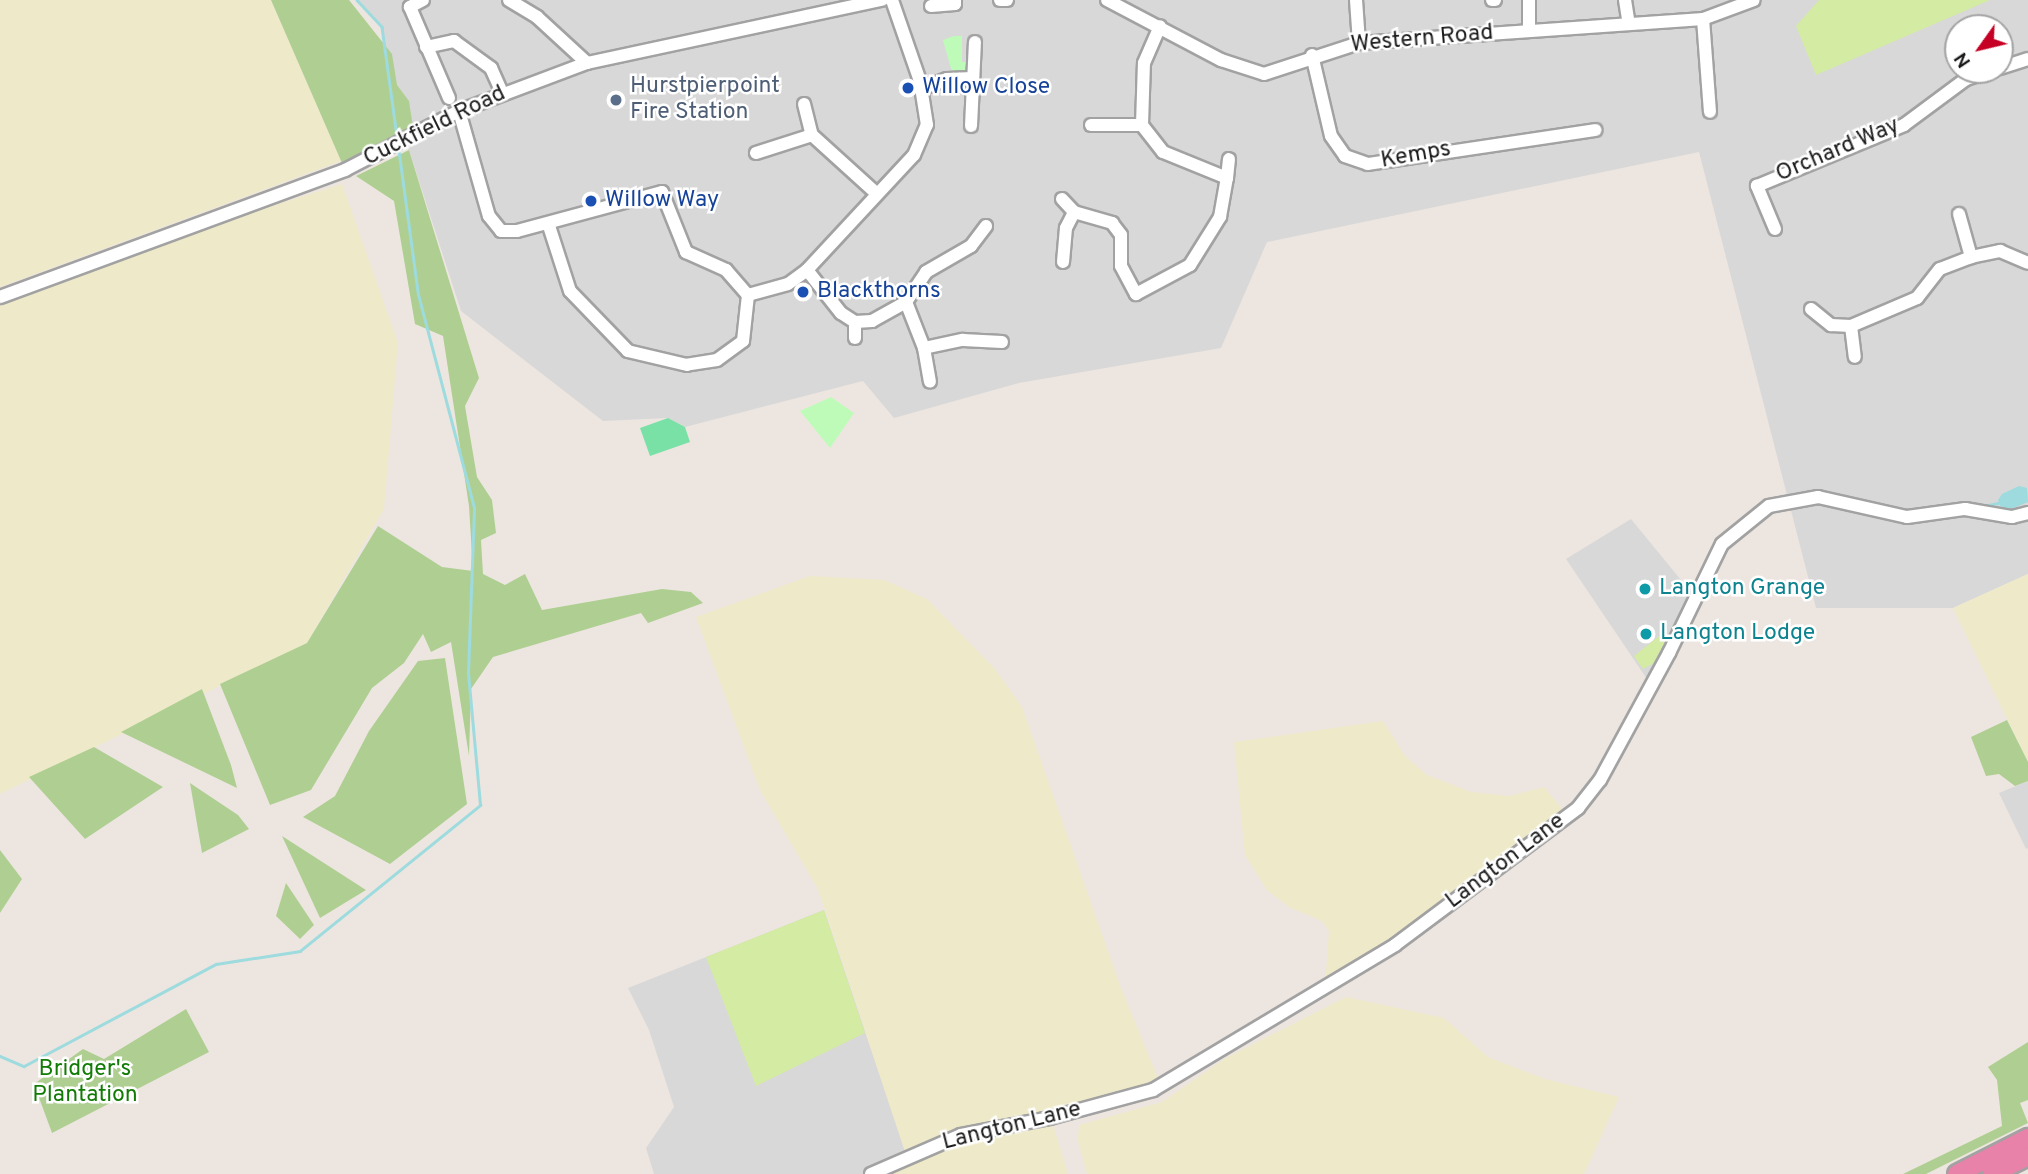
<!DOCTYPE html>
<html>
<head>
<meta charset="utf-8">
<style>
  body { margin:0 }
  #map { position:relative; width:2028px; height:1174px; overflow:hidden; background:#ede6e0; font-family:Overpass,sans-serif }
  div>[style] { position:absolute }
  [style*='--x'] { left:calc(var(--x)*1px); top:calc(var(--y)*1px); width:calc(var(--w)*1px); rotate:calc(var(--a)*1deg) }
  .residential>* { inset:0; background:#d9d8d8 }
  .farmland>* { inset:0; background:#eeeac9 }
  .grass>* { inset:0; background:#d3eba2 }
  .forest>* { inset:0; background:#afcf92 }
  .park>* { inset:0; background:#bffbb8 }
  .pitch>* { inset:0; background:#79e1a6 }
  .water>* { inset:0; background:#9ddbde }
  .stream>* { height:2.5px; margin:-1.25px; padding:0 1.25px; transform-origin:1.25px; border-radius:1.25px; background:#9ddbde }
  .roads { filter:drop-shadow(2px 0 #a2a2a2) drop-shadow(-2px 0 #a2a2a2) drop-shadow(0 2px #a2a2a2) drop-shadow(0 -2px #a2a2a2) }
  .minor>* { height:12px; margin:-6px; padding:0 6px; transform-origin:6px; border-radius:6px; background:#fff }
  .highway>* { height:18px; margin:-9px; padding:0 9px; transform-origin:9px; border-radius:9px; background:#e982a8 }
  .dots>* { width:19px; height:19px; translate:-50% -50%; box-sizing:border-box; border:4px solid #fff; border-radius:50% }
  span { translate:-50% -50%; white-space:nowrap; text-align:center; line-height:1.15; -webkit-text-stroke:5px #fff; paint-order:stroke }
  .street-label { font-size:23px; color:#1b1b1b }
  .service-label { font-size:23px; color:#4e5e75 }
  .left { translate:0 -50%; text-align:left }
  .transit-label { font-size:23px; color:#164399 }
  .culture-label { font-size:23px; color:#0d838f }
  .park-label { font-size:23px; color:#127b06 }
  .north { position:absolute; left:1944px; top:14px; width:70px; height:70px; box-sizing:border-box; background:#fff; border:2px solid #a4a4a4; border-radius:50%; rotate:236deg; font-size:19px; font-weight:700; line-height:28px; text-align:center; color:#1b1b1b }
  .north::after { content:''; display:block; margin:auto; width:24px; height:32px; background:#c60024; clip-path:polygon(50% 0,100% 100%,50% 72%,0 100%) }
</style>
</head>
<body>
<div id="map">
  <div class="residential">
    <i style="clip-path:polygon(evenodd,357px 0,2028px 0,2028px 574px,1953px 608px,1816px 608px,1699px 152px,1267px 242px,1221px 348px,1019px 383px,894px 418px,863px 381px,685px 427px,668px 418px,603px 421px,461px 311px,409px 150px,397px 136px,382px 27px,357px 0,1958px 28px,2000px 28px,2000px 70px,1958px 70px,1958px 28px)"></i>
    <i style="clip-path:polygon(1631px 519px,1690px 591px,1647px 679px,1566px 559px)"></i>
    <i style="clip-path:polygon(2028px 781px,2028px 848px,2026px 849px,1999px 793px)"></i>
    <i style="clip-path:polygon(824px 910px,908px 1158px,871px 1174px,654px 1174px,646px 1148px,674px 1107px,649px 1030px,628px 988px)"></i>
  </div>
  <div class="farmland">
    <i style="clip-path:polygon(0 0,271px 0,341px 161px,0 287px)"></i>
    <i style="clip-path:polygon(342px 184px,398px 343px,384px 509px,307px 643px,0 794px,0 303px,114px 255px)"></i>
    <i style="clip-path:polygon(2028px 574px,2028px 762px,1953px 608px)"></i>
    <i style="clip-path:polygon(810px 576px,884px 580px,927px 599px,995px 669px,1022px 707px,1121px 988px,1161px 1085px,1051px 1118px,1068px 1174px,871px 1174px,907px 1158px,818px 889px,760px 790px,696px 617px)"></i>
    <i style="clip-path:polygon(1383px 721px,1405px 756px,1427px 775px,1471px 792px,1510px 796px,1544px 787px,1568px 816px,1325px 987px,1329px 931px,1322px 921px,1289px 907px,1267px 890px,1245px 855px,1234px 742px)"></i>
    <i style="clip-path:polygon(1346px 997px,1444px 1018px,1488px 1057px,1545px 1079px,1619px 1097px,1584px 1174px,1087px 1174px,1078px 1140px,1079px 1125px,1162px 1102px,1226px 1058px)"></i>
  </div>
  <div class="grass">
    <i style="clip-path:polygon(1819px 0,1990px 0,1816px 75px,1796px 26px)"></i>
    <i style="clip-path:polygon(1663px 633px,1667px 638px,1654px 663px,1643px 669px,1634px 656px)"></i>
    <i style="clip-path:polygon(824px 910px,865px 1033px,756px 1086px,706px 957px)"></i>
  </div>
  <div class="forest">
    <i style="clip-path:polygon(271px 0,349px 0,392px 54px,397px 85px,409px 101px,414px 134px,345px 170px)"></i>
    <i style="clip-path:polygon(409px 150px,479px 378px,465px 406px,477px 477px,492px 500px,496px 533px,481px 540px,483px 574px,505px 585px,525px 574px,542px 610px,662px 589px,691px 592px,703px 603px,648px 623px,641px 613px,493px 657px,471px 689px,469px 756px,451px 642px,431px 652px,423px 634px,404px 663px,372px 688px,311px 790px,270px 805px,220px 684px,307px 643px,378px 526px,442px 567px,473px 571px,469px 506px,443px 336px,415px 324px,394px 201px,356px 176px)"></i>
    <i style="clip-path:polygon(445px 658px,467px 804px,390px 864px,303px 817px,335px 796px,369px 731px,418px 661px)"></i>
    <i style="clip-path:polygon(202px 689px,231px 765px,237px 788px,121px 732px)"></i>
    <i style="clip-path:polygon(2007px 720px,2028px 762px,2028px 781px,2015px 786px,1999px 774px,1986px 776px,1971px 737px)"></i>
    <i style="clip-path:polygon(94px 747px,163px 787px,85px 839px,29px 777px)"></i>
    <i style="clip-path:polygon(190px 783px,238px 815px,249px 829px,202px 853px)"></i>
    <i style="clip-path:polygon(282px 836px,366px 890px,320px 918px)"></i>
    <i style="clip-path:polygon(0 850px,22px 879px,0 913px)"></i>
    <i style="clip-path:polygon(286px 883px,314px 925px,300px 939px,276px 916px)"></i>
    <i style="clip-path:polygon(186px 1009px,209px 1052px,52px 1133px,34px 1084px,83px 1049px,104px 1059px)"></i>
    <i style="clip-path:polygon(2028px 1042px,2028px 1100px,2020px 1103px,2028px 1123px,1926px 1174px,1903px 1174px,2002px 1126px,1997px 1080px,1988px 1067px)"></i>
  </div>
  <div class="park">
    <i style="clip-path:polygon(954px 36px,962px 36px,962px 62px,969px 62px,963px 73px,952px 72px,943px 40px)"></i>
    <i style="clip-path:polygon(831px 397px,854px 413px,830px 448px,800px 411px)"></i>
  </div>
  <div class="pitch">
    <i style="clip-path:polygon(668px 418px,685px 427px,690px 442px,650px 456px,640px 428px)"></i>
  </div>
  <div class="water">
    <i style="clip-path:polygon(2019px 486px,2027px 488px,2028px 502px,2011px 509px,2001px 508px,1998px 500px,2002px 494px)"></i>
  </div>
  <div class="stream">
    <i style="--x:357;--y:0;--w:37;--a:47"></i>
    <i style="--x:382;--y:27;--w:111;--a:82.2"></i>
    <i style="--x:1771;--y:500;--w:46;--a:-11.3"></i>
    <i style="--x:1984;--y:506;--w:14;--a:-12"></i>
    <i style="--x:1922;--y:509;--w:28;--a:-8"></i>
    <i style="--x:1901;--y:510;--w:14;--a:0"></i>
    <i style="--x:0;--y:1056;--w:26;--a:23"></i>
    <i style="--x:24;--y:1066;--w:217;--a:-28"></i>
    <i style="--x:216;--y:964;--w:85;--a:-8.8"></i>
    <i style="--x:300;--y:951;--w:232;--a:-39"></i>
    <i style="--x:480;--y:805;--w:133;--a:-95.2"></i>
    <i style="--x:468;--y:673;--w:165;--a:-87.9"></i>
    <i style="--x:474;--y:508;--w:220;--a:-104.7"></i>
    <i style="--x:418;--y:295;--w:149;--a:-97.7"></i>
  </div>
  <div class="roads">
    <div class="minor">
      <i style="--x:423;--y:0;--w:15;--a:152"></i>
      <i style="--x:410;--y:7;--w:99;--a:66.8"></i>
      <i style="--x:509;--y:0;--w:33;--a:31"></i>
      <i style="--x:537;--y:17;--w:68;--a:42.6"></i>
      <i style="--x:1000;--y:0;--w:7;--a:0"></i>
      <i style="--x:1107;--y:0;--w:129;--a:27.8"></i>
      <i style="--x:1221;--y:60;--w:45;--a:18"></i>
      <i style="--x:1264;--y:74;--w:100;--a:-18.1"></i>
      <i style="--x:1359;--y:43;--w:345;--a:-4"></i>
      <i style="--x:1703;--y:19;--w:54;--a:-20.4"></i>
      <i style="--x:1356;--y:0;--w:43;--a:86"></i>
      <i style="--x:1492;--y:0;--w:3;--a:0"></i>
      <i style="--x:1625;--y:0;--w:24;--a:81"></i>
      <i style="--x:931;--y:6;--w:24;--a:-5"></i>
      <i style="--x:955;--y:4;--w:4;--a:-90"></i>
      <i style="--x:1703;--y:19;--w:93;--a:85.7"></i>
      <i style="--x:1529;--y:30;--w:30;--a:-90"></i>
      <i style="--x:426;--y:47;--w:29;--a:-12"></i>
      <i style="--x:454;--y:41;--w:46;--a:36.1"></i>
      <i style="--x:491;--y:68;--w:27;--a:66"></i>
      <i style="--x:1312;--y:55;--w:83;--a:76.8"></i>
      <i style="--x:1331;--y:136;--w:24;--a:55"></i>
      <i style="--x:1345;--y:156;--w:24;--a:19"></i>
      <i style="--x:1368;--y:164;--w:230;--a:-8.5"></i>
      <i style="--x:2000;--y:68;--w:29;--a:-18"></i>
      <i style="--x:921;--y:89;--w:28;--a:-21"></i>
      <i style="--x:947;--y:79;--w:26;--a:-2"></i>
      <i style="--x:804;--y:104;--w:32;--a:76"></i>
      <i style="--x:459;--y:111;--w:109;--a:74.1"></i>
      <i style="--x:489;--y:216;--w:19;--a:51"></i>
      <i style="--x:501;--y:231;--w:16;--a:0"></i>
      <i style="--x:517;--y:231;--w:150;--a:-15.1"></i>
      <i style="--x:662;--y:192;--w:65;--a:68.2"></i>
      <i style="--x:686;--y:252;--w:44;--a:24.2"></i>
      <i style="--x:726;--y:270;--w:33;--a:49"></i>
      <i style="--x:748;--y:295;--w:46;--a:96.2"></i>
      <i style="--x:743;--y:341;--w:32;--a:144"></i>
      <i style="--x:717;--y:360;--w:30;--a:171"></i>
      <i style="--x:687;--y:365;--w:61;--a:-166.7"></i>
      <i style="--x:628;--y:351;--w:83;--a:-134"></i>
      <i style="--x:570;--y:291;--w:71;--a:-107.9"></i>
      <i style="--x:1091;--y:125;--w:51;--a:0"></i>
      <i style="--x:971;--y:126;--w:84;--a:-87.3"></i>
      <i style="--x:756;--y:153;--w:59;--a:-17.8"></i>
      <i style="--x:812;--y:135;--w:86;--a:42.2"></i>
      <i style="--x:1227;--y:178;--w:19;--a:-84"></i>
      <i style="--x:1062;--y:199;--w:18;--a:47"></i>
      <i style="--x:1959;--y:214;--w:45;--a:74.4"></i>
      <i style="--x:1775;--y:229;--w:47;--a:-112.7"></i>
      <i style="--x:1757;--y:186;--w:159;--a:-22.5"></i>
      <i style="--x:1904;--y:125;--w:77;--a:-36.6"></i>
      <i style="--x:1966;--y:79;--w:29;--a:-18"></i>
      <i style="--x:1063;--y:262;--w:34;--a:-85"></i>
      <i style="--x:1066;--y:228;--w:18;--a:-63"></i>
      <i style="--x:1074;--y:212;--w:40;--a:16"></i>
      <i style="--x:1112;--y:223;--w:15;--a:53"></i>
      <i style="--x:1121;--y:235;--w:31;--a:90"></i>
      <i style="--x:1121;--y:266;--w:32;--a:62"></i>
      <i style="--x:1136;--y:294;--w:61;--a:-28.2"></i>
      <i style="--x:1190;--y:265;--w:57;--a:-58"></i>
      <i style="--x:1220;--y:217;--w:40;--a:-80"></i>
      <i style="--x:1227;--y:178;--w:69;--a:-157.9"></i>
      <i style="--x:1163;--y:152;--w:34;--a:-128"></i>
      <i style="--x:1142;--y:125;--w:62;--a:-88.2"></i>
      <i style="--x:1144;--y:63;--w:40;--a:-66.6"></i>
      <i style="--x:807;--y:270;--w:55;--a:51.7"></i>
      <i style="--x:841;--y:313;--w:17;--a:33"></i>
      <i style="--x:855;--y:322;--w:17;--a:-3"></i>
      <i style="--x:872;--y:321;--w:39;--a:-29"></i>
      <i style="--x:906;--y:302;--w:36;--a:-56"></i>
      <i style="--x:926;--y:272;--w:52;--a:-30"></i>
      <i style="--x:971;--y:246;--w:25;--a:-53"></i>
      <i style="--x:748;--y:295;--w:41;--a:-15.4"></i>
      <i style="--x:788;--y:284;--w:24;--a:-36"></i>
      <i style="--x:807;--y:270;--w:157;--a:-47.1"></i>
      <i style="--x:914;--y:155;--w:33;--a:-67"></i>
      <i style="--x:927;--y:125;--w:45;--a:-99"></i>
      <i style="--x:920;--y:81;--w:86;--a:-109.1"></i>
      <i style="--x:0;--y:297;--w:368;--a:-20.2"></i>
      <i style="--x:345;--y:170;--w:128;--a:-27.4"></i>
      <i style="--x:459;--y:111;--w:137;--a:-20.6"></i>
      <i style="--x:587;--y:63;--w:302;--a:-12.1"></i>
      <i style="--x:906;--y:302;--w:49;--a:68.6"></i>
      <i style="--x:924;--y:348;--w:34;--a:80"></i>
      <i style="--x:1811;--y:309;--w:26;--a:39"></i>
      <i style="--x:1831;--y:325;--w:20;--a:3"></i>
      <i style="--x:1851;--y:326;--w:72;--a:-23"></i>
      <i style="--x:1917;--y:298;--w:37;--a:-52"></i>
      <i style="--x:1940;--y:269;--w:33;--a:-21"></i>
      <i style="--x:1971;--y:257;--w:30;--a:-12"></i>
      <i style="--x:2000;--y:251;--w:30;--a:23"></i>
      <i style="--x:1851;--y:326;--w:31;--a:83"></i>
      <i style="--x:855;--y:338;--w:16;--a:-90"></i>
      <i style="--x:924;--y:348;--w:40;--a:-12"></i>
      <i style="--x:963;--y:340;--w:39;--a:3"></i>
      <i style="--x:871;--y:1174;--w:98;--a:-23.4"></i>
      <i style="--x:961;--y:1135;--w:91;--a:-10.8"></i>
      <i style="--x:1050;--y:1118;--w:107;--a:-15.2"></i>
      <i style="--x:1153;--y:1090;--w:282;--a:-30.9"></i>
      <i style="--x:1395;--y:945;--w:229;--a:-36.8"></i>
      <i style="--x:1578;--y:808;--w:36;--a:-52"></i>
      <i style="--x:1600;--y:780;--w:145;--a:-61.5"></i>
      <i style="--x:1669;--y:653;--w:121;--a:-64.1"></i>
      <i style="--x:1722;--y:544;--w:60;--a:-39"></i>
      <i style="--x:1769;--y:506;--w:50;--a:-10.4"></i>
      <i style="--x:1818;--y:497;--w:91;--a:12.7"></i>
      <i style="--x:1907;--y:517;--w:59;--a:-7.9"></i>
      <i style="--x:1965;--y:509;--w:48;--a:9.7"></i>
      <i style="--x:2012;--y:517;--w:16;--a:-14"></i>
    </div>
    <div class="highway">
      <i style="--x:1957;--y:1174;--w:80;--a:-26.9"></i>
      <i style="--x:1992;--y:1174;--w:40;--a:-26.6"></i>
    </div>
  </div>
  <div class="dots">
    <i style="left:908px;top:88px;background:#1a4fb4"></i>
    <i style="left:616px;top:100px;background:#5c6f8a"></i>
    <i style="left:591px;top:201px;background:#1a4fb4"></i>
    <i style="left:803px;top:292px;background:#1a4fb4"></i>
    <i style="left:1645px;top:589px;background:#0f9aa8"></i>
    <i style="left:1646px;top:634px;background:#0f9aa8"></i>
  </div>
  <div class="street-label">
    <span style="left:1422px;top:40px;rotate:-5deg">Western Road</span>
    <span style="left:435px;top:127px;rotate:-26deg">Cuckfield Road</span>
    <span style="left:1838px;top:151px;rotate:-23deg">Orchard Way</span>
    <span style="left:1416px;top:156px;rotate:-10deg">Kemps</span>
    <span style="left:1506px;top:862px;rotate:-37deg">Langton Lane</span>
    <span style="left:1012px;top:1127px;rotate:-14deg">Langton Lane</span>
  </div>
  <div class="service-label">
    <span class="left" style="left:630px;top:100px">Hurstpierpoint<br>Fire Station</span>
  </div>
  <div class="transit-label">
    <span class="left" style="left:922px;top:88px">Willow Close</span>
    <span class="left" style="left:605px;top:201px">Willow Way</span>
    <span class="left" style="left:817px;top:292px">Blackthorns</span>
  </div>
  <div class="culture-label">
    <span class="left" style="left:1659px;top:589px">Langton Grange</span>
    <span class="left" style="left:1660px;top:634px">Langton Lodge</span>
  </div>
  <div class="park-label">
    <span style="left:85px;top:1083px">Bridger's<br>Plantation</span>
  </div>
  <div class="north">N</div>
</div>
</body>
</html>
